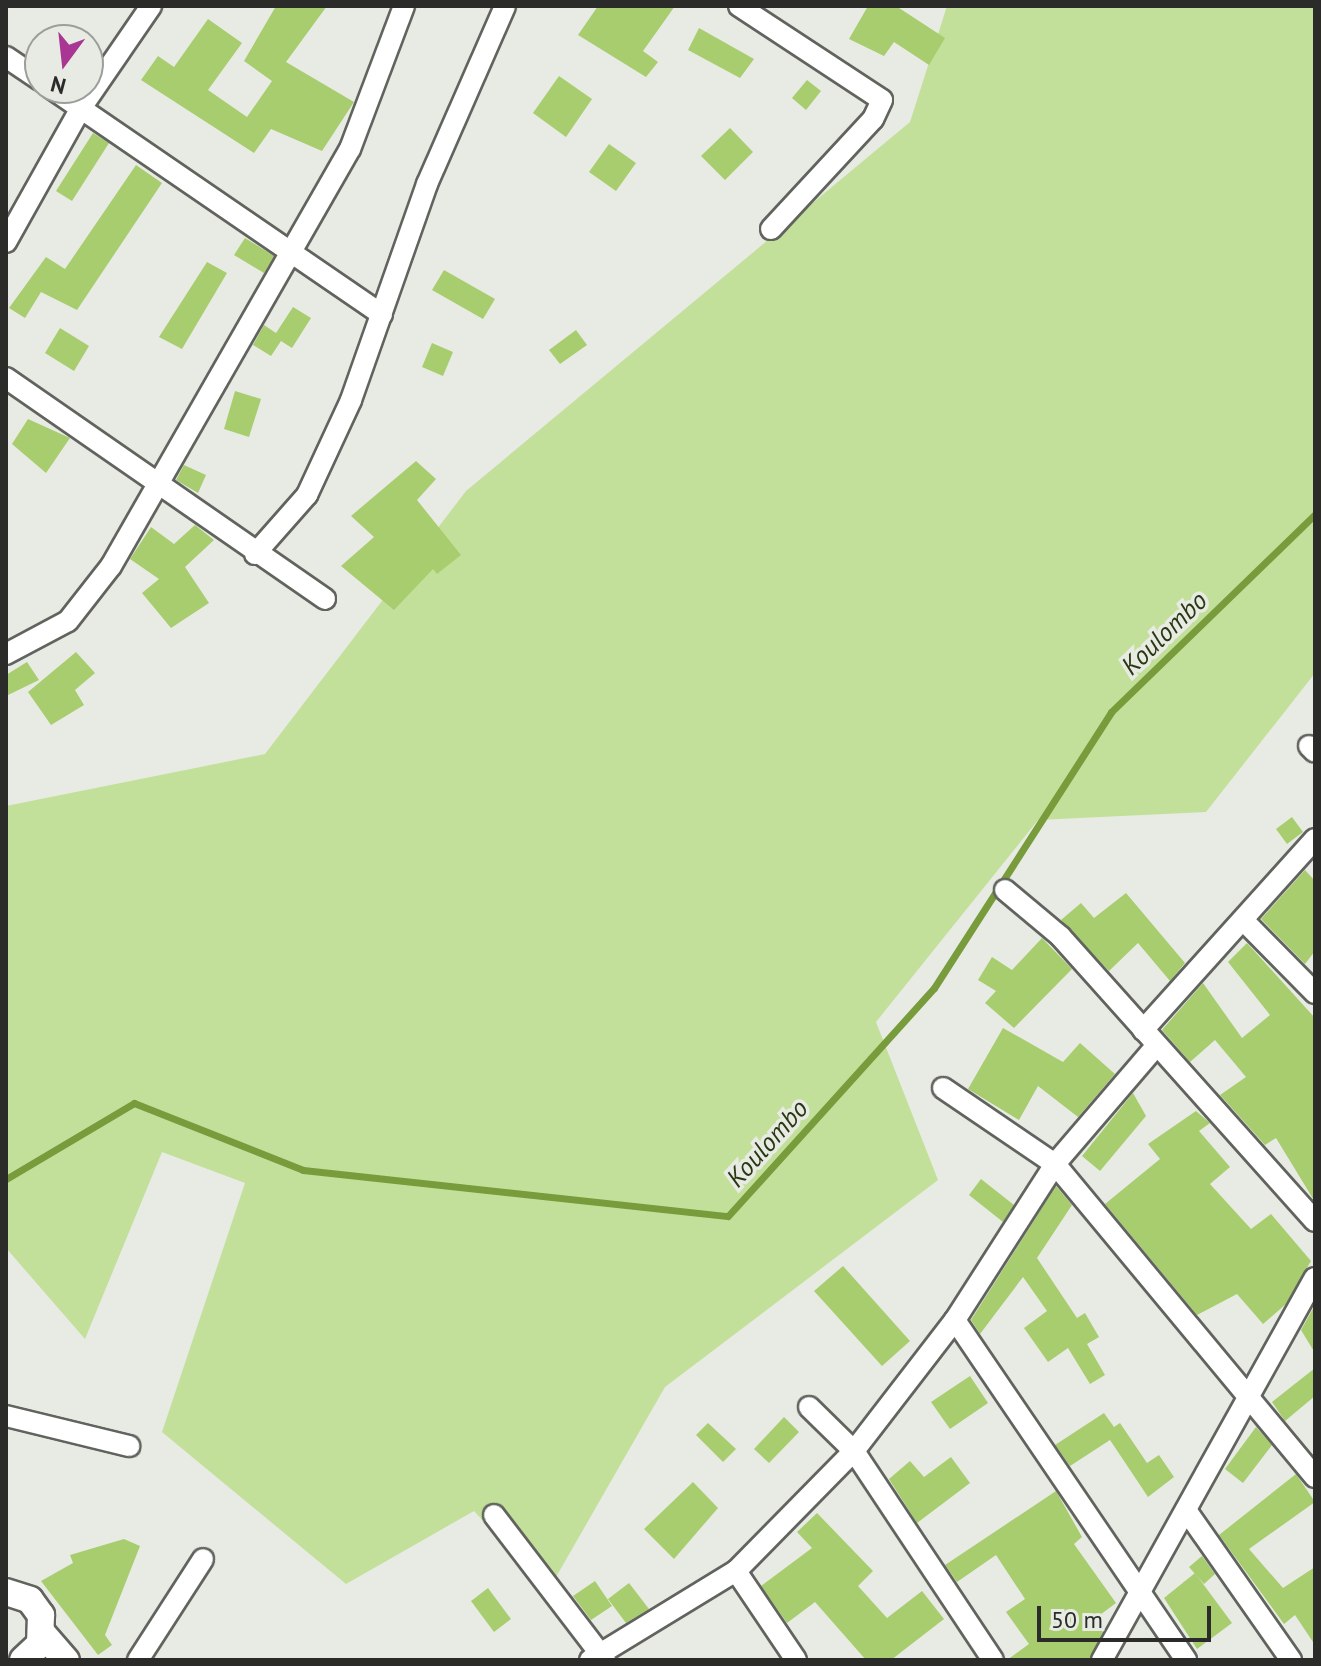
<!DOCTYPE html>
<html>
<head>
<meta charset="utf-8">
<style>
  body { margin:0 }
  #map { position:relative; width:1321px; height:1666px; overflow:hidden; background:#e7ebe4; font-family:"PT Sans",sans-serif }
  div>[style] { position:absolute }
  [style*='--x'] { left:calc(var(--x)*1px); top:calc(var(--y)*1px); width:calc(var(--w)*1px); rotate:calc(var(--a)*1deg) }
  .green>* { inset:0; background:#c3e09a }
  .stream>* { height:7px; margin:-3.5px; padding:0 3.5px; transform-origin:3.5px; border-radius:3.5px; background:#789b3c }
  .building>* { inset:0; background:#a8cd6e }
  .roads { filter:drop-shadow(2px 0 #61645e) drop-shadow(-2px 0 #61645e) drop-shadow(0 2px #61645e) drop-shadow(0 -2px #61645e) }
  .minor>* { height:20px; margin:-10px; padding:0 10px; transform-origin:10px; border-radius:10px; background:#fff }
  .tertiary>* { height:26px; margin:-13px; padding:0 13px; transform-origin:13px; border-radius:13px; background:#fff }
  span { translate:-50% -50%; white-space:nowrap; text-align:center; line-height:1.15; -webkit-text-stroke:7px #e7ebe4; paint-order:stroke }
  .water-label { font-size:26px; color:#2a3811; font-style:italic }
  .frame { position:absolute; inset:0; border:8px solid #2b2c29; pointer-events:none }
  .north { position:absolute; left:24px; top:24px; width:80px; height:80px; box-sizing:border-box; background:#e7ebe4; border:2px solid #9c9f99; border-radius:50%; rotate:195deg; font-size:22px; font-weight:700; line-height:32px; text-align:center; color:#2b2c29 }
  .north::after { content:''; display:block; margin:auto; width:28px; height:36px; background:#a83692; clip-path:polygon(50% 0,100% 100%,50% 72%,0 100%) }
  .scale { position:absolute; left:1037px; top:1606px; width:174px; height:36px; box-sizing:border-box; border:4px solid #2b2c29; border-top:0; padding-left:10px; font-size:24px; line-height:28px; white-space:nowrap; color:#2b2c29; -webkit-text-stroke:6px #e7ebe4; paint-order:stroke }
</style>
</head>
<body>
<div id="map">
  <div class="green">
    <i style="clip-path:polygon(947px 6px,1315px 6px,1315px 673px,1206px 812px,1038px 820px,876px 1022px,938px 1180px,665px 1387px,548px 1591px,474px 1511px,346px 1584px,162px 1432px,245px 1183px,162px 1152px,85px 1339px,6px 1248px,6px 806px,265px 754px,466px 491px,910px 122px)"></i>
  </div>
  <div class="stream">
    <i style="--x:6;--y:1179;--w:149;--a:-30.7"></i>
    <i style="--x:134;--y:1103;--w:182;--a:21.6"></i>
    <i style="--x:303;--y:1170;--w:427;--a:6.2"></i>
    <i style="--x:728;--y:1216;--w:307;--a:-47.9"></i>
    <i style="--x:934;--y:988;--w:328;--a:-57.3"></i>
    <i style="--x:1111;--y:712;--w:284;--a:-44.1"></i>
  </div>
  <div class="building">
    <i style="clip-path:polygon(276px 6px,327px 6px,286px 62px,354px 102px,322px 151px,271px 129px,254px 153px,141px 80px,158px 56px,174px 67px,208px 19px,242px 43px,208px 90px,247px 117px,272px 81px,244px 61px)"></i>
    <i style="clip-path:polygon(598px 6px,675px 6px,643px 51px,658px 62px,646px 77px,578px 35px)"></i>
    <i style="clip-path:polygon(868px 6px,896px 6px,945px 38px,929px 65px,894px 42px,884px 56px,849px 39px)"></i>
    <i style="clip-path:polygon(699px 28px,754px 59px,740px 78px,688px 50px)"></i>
    <i style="clip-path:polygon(559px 76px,592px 99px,566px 137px,533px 113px)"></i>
    <i style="clip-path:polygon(807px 80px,821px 91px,806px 110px,792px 98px)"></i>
    <i style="clip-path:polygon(730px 128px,753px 152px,725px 180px,701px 156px)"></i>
    <i style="clip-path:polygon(93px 133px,109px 143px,72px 201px,56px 191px)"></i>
    <i style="clip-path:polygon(609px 144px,636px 163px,616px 191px,589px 172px)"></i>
    <i style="clip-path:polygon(136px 165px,162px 183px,77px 310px,41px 292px,25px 318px,9px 308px,46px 257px,65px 269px)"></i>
    <i style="clip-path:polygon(245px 238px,274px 256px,264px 273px,234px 255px)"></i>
    <i style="clip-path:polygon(207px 262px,227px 273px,182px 349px,159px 337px)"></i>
    <i style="clip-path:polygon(444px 270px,495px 299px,483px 319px,432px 290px)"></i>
    <i style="clip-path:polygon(293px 307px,311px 318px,292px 348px,281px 341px,271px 356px,253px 345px,264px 325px,276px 333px)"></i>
    <i style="clip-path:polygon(60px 328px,89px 346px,74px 371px,45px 353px)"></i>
    <i style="clip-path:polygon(576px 330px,587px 345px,560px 364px,549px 350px)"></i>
    <i style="clip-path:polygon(432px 343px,453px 352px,443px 376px,422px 367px)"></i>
    <i style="clip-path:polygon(235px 391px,261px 399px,249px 437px,224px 429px)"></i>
    <i style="clip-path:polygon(28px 419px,70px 438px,46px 473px,12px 444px)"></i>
    <i style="clip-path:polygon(416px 461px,436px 479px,417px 500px,461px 555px,437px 574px,433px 569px,394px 610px,341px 566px,374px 537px,351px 516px)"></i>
    <i style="clip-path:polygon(184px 465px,206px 475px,198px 493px,176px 480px)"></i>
    <i style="clip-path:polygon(195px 525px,214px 540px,185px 567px,209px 603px,171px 628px,142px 593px,159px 579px,130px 559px,151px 527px,174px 544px)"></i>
    <i style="clip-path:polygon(76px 652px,95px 673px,75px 690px,84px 705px,51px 725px,28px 692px)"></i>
    <i style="clip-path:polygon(27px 662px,39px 680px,6px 696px,6px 675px)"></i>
    <i style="clip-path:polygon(1292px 817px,1303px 832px,1287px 844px,1276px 829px)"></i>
    <i style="clip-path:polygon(1305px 870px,1315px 881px,1315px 951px,1305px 964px,1261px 919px)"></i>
    <i style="clip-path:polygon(1126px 893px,1185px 963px,1170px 981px,1138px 943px,1109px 971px,1061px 920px,1081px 903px,1094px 918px)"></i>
    <i style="clip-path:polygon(1042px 938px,1072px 969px,1014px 1028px,985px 1003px,996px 991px,978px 980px,992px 957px,1012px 970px)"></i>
    <i style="clip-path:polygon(1247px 943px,1315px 1018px,1315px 1202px,1276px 1138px,1265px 1145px,1220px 1095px,1246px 1077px,1215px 1040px,1190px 1062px,1162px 1030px,1203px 983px,1242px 1038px,1270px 1015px,1228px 962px)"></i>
    <i style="clip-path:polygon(1003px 1028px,1063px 1062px,1080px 1043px,1115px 1074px,1078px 1117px,1038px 1086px,1019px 1120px,968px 1089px)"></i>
    <i style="clip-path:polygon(1133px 1093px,1146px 1116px,1100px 1171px,1082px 1156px)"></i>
    <i style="clip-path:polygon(1196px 1111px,1210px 1123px,1199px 1131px,1230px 1167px,1210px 1184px,1251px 1229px,1271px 1214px,1311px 1261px,1286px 1304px,1263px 1324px,1237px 1294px,1197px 1315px,1105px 1204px,1160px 1159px,1148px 1144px)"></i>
    <i style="clip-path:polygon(981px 1179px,1014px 1205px,1003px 1222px,969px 1195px)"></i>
    <i style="clip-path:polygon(1056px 1186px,1072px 1205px,1037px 1258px,1077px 1318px,1085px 1313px,1099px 1337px,1087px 1344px,1105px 1375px,1090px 1384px,1068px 1348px,1048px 1362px,1024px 1328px,1047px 1311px,1023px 1277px,980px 1334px,971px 1320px)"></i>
    <i style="clip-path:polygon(843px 1266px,910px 1341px,882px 1366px,814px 1291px)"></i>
    <i style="clip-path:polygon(1315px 1305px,1315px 1353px,1301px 1330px)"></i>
    <i style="clip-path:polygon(1315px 1368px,1315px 1396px,1285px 1421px,1272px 1402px)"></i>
    <i style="clip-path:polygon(970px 1376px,988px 1403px,950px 1429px,931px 1402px)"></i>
    <i style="clip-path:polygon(1104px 1413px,1114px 1427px,1120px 1423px,1147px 1463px,1159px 1455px,1174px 1477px,1148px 1497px,1110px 1440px,1070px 1466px,1055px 1445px)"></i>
    <i style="clip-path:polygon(784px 1417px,799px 1432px,769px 1463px,754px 1449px)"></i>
    <i style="clip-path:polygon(708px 1423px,736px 1449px,723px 1462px,696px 1435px)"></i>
    <i style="clip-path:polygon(1256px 1427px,1272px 1445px,1243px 1483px,1225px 1469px)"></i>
    <i style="clip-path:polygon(951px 1457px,970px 1483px,917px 1523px,889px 1479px,910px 1461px,924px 1477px)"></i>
    <i style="clip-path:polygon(1296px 1474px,1315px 1502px,1249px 1549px,1283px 1588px,1315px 1567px,1315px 1645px,1295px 1615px,1284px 1624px,1219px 1535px)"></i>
    <i style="clip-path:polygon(693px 1482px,718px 1508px,674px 1559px,644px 1529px)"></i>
    <i style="clip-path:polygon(1056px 1491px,1082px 1537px,1074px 1544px,1116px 1603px,1092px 1621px,1103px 1632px,1089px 1660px,1007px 1660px,1029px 1644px,1006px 1612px,1025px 1599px,996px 1555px,957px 1582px,945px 1565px)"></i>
    <i style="clip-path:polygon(817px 1513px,873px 1571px,858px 1586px,887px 1618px,922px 1591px,944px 1619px,891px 1660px,866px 1660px,815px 1602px,787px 1623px,761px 1586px,812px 1548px,797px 1532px)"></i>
    <i style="clip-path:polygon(124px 1539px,140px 1546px,105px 1635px,112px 1645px,98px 1655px,41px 1581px,73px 1563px,70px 1555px)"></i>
    <i style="clip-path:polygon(1202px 1556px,1215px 1574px,1204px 1584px,1189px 1567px)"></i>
    <i style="clip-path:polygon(1195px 1573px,1232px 1623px,1197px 1649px,1164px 1598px)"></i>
    <i style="clip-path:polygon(595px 1581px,612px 1606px,591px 1620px,573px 1596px)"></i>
    <i style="clip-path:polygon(629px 1583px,649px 1609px,626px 1623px,608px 1599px)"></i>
    <i style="clip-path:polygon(488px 1588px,511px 1619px,494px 1632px,471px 1601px)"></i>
  </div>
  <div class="roads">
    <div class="minor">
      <i style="--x:739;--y:6;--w:171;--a:33.3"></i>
      <i style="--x:882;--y:100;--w:21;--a:115"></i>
      <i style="--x:873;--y:119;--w:150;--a:132.8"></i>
      <i style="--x:6;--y:57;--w:41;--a:34.1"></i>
      <i style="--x:51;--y:88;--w:401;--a:34.4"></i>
      <i style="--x:6;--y:242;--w:154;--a:-60.8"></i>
      <i style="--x:81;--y:108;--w:124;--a:-55.5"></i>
      <i style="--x:6;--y:378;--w:388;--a:34.7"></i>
      <i style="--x:255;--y:554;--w:79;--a:-48.6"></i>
      <i style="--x:307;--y:495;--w:105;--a:-65.1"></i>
      <i style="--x:351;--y:400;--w:229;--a:-70.6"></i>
      <i style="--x:427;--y:184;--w:194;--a:-66.3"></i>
      <i style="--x:6;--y:654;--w:70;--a:-28"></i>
      <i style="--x:68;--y:621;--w:70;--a:-52"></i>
      <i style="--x:111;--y:566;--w:481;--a:-60.2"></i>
      <i style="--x:350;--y:149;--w:153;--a:-69.3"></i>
      <i style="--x:1309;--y:746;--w:8;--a:45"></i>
      <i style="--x:1005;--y:890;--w:72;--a:39.9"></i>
      <i style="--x:1060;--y:936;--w:382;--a:48.2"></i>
      <i style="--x:1245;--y:922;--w:100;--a:45.4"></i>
      <i style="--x:1143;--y:1030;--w:257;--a:-48"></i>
      <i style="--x:943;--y:1088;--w:135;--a:34.2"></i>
      <i style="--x:1055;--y:1164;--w:407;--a:50.3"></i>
      <i style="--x:955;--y:1320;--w:411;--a:55.8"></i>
      <i style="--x:809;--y:1407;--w:63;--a:44.4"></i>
      <i style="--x:854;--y:1451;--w:251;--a:56.4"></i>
      <i style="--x:6;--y:1416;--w:127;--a:13.7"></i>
      <i style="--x:1186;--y:1510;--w:183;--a:55"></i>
      <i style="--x:494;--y:1515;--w:183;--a:52.6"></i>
      <i style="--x:736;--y:1571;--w:107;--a:56"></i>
      <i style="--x:138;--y:1660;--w:120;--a:-57.2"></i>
      <i style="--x:590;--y:1660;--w:171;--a:-31.4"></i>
      <i style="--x:736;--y:1571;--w:168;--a:-45.5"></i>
      <i style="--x:854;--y:1451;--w:165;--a:-52.4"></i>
      <i style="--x:955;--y:1320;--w:185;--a:-57.3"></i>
      <i style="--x:1055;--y:1164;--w:155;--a:-49.4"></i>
      <i style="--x:1102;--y:1660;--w:437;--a:-60.9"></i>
    </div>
    <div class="tertiary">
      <i style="--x:6;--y:1592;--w:25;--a:18"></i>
      <i style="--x:30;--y:1600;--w:19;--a:54"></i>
      <i style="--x:41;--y:1615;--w:29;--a:92"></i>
      <i style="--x:40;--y:1644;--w:23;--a:137"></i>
      <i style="--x:43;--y:1634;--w:35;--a:49"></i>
    </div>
  </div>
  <div class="water-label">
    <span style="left:1164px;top:633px;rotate:-44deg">Koulombo</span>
    <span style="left:767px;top:1143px;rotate:-48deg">Koulombo</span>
  </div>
  <div class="frame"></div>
  <div class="north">N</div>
  <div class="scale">50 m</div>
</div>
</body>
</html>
